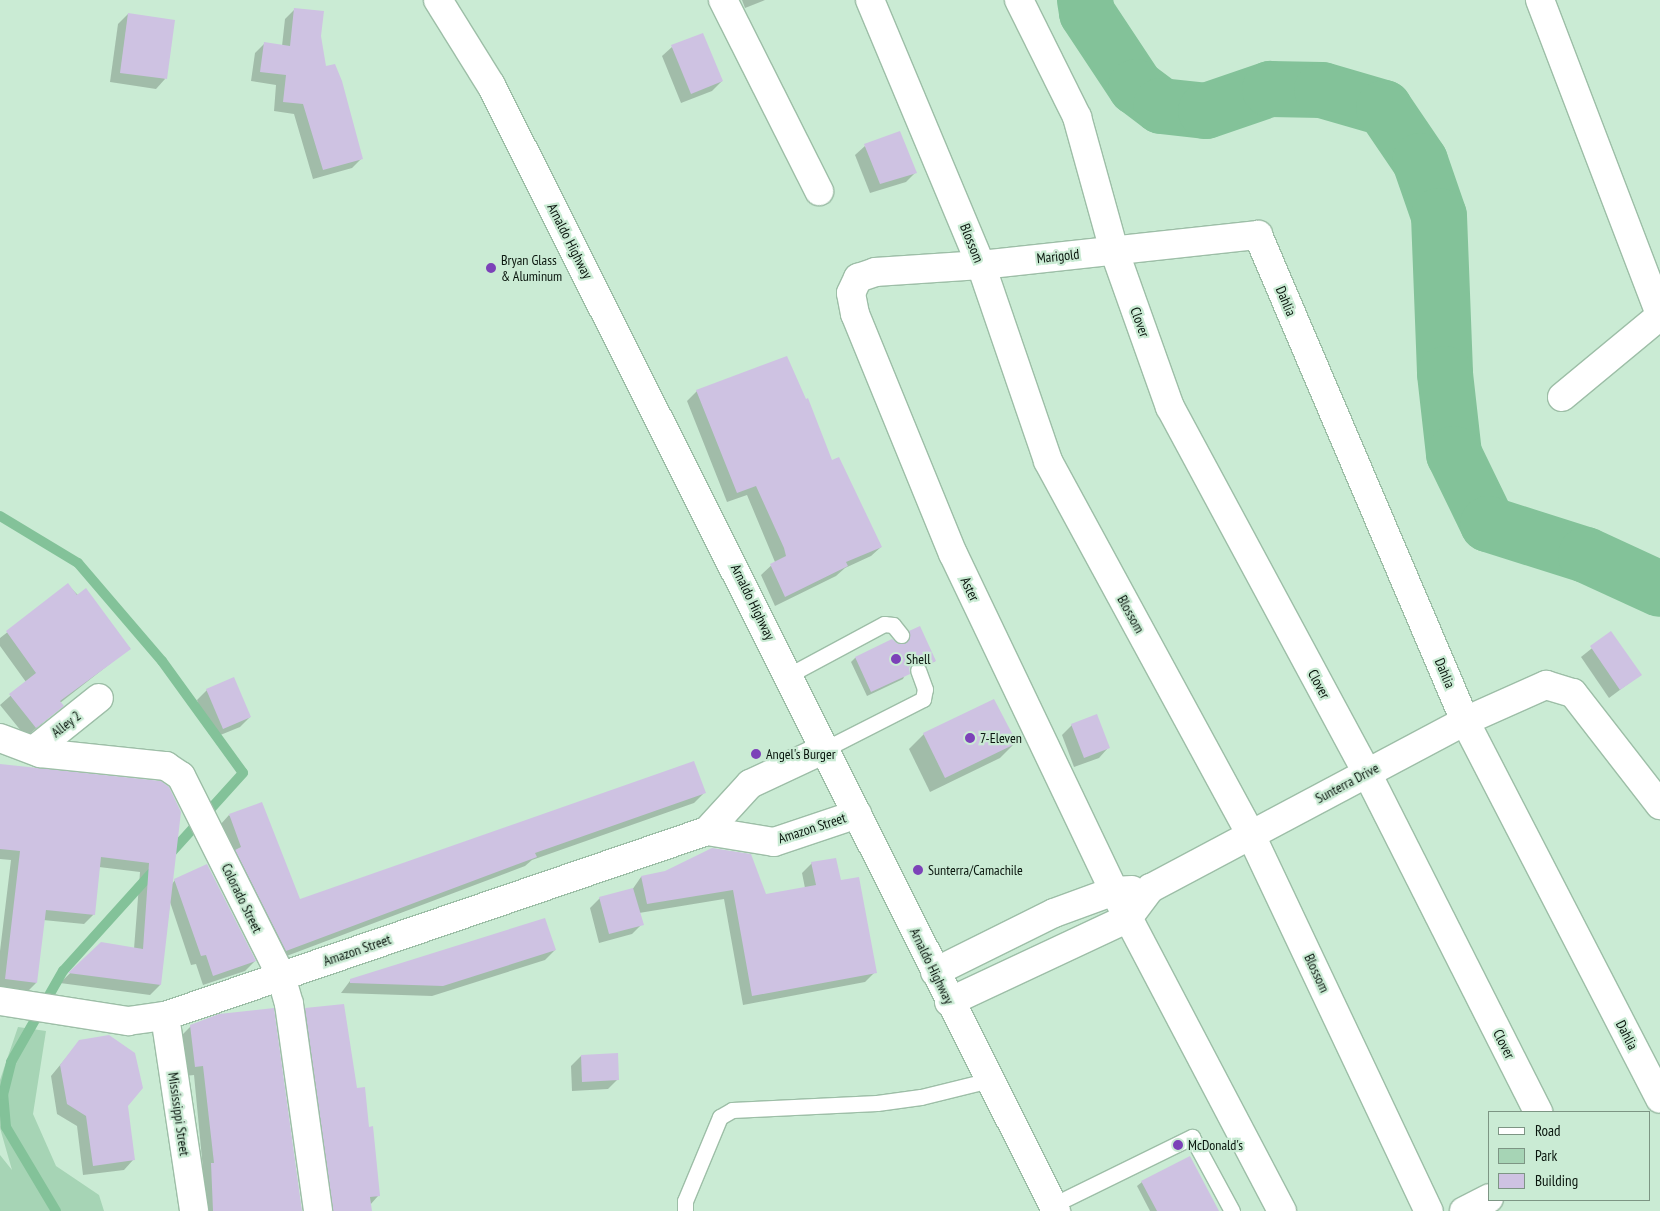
<!DOCTYPE html>
<html>
<head>
<meta charset="utf-8">
<style>
  body { margin:0 }
  #map { position:relative; width:1660px; height:1211px; overflow:hidden; background:#caebd4; font-family:"PT Sans Narrow",sans-serif }
  div>[style] { position:absolute }
  [style*='--x'] { left:calc(var(--x)*1px); top:calc(var(--y)*1px); width:calc(var(--w)*1px); rotate:calc(var(--a)*1deg) }
  .green>* { inset:0; background:#a6d4b5 }
  .shadow>* { inset:0; background:#0003 }
  .stream>* { height:10px; margin:-5px; padding:0 5px; transform-origin:5px; border-radius:5px; background:#83c299 }
  .river>* { height:56px; margin:-28px; padding:0 28px; transform-origin:28px; border-radius:28px; background:#83c299 }
  .building>* { inset:0; background:#cec2e2 }
  .roads { filter:drop-shadow(1px 0 #9dbea7) drop-shadow(-1px 0 #9dbea7) drop-shadow(0 1px #9dbea7) drop-shadow(0 -1px #9dbea7) }
  .service>* { height:15px; margin:-7.5px; padding:0 7.5px; transform-origin:7.5px; border-radius:7.5px; background:#fff }
  .minor>* { height:28px; margin:-14px; padding:0 14px; transform-origin:14px; border-radius:14px; background:#fff }
  .secondary>* { height:28px; margin:-14px; padding:0 14px; transform-origin:14px; border-radius:14px; background:#fff }
  .dots>* { width:14px; height:14px; translate:-50% -50%; box-sizing:border-box; border:2px solid #caebd4; border-radius:50% }
  span { translate:-50% -50%; white-space:nowrap; text-align:center; line-height:1.15; -webkit-text-stroke:4.5px #caebd4; paint-order:stroke }
  .street-label { font-size:14px; color:#09150d }
  .poi-label { font-size:14px; color:#09150d }
  .left { translate:0 -50%; text-align:left }
  .legend { position:absolute; left:1488px; top:1111px; width:162px; height:90px; box-sizing:border-box; background:#caebd4; border:1px solid #7d9584; margin:0; padding:6px 9px; list-style:none; font-size:15px; color:#09150d }
  .legend li { display:flex; align-items:center; gap:10px; height:25px }
  .legend b { width:25px; border:1px solid #7d9584 }
</style>
</head>
<body>
<div id="map">
  <div class="green">
    <i style="clip-path:polygon(18px 1027px,46px 1031px,33px 1114px,56px 1166px,99px 1195px,104px 1211px,0 1211px,0 1155px,12px 1170px,0 1128px,0 1080px)"></i>
  </div>
  <div class="shadow">
    <i style="clip-path:polygon(742px 0,765px 0,745px 8px)"></i>
    <i style="clip-path:polygon(295px 9px,320px 36px,325px 68px,362px 158px,352px 168px,313px 179px,294px 114px,274px 111px,276px 85px,251px 81px,255px 53px,265px 43px,282px 46px,285px 19px)"></i>
    <i style="clip-path:polygon(128px 14px,165px 79px,156px 89px,110px 82px,118px 24px)"></i>
    <i style="clip-path:polygon(672px 47px,722px 81px,712px 91px,681px 103px,662px 56px)"></i>
    <i style="clip-path:polygon(865px 146px,916px 172px,906px 182px,870px 193px,855px 155px)"></i>
    <i style="clip-path:polygon(697px 391px,831px 462px,881px 547px,871px 556px,845px 568px,836px 576px,775px 606px,761px 575px,775px 562px,747px 495px,727px 502px,687px 401px)"></i>
    <i style="clip-path:polygon(68px 585px,130px 648px,60px 703px,62px 706px,26px 737px,0 705px,26px 682px,0 646px,0 638px)"></i>
    <i style="clip-path:polygon(1611px 633px,1640px 675px,1609px 698px,1581px 657px)"></i>
    <i style="clip-path:polygon(905px 637px,935px 661px,921px 670px,915px 665px,909px 666px,903px 679px,867px 696px,851px 662px,855px 658px,903px 644px)"></i>
    <i style="clip-path:polygon(207px 690px,250px 717px,240px 727px,213px 738px,197px 700px)"></i>
    <i style="clip-path:polygon(1072px 725px,1108px 748px,1099px 758px,1074px 767px,1062px 735px)"></i>
    <i style="clip-path:polygon(924px 734px,1015px 743px,1000px 758px,930px 792px,909px 749px)"></i>
    <i style="clip-path:polygon(0 765px,160px 782px,172px 884px,175px 880px,255px 961px,245px 971px,203px 985px,196px 964px,191px 965px,170px 902px,160px 985px,150px 995px,60px 983px,101px 943px,134px 949px,140px 872px,99px 867px,94px 914px,84px 924px,43px 920px,36px 983px,26px 993px,0 989px,0 951px,11px 860px,0 859px)"></i>
    <i style="clip-path:polygon(704px 793px,694px 803px,532px 860px,525px 866px,276px 960px,220px 825px,229px 815px,299px 901px)"></i>
    <i style="clip-path:polygon(812px 863px,840px 882px,875px 972px,865px 982px,743px 1005px,724px 899px,639px 913px,642px 924px,632px 934px,599px 943px,590px 908px,600px 898px,632px 890px,641px 877px,665px 872px,765px 895px,805px 888px,802px 873px)"></i>
    <i style="clip-path:polygon(555px 950px,545px 960px,432px 996px,341px 993px,350px 981px)"></i>
    <i style="clip-path:polygon(306px 1009px,356px 1089px,368px 1128px,378px 1196px,370px 1205px,370px 1211px,323px 1211px,296px 1019px)"></i>
    <i style="clip-path:polygon(191px 1026px,301px 1211px,207px 1211px,194px 1075px,185px 1076px,181px 1036px)"></i>
    <i style="clip-path:polygon(80px 1041px,126px 1105px,133px 1160px,124px 1170px,83px 1175px,77px 1126px,57px 1114px,51px 1076px)"></i>
    <i style="clip-path:polygon(581px 1056px,618px 1079px,608px 1089px,572px 1091px,571px 1066px)"></i>
    <i style="clip-path:polygon(1142px 1182px,1217px 1211px,1150px 1211px,1137px 1186px)"></i>
  </div>
  <div class="stream">
    <i style="--x:0;--y:516;--w:91;--a:31.1"></i>
    <i style="--x:78;--y:563;--w:129;--a:49.4"></i>
    <i style="--x:162;--y:661;--w:138;--a:54.1"></i>
    <i style="--x:243;--y:773;--w:110;--a:132.1"></i>
    <i style="--x:56;--y:1211;--w:98;--a:-120.8"></i>
    <i style="--x:6;--y:1127;--w:32;--a:-95"></i>
    <i style="--x:3;--y:1095;--w:34;--a:-76"></i>
    <i style="--x:11;--y:1062;--w:105;--a:-60.3"></i>
    <i style="--x:63;--y:971;--w:140;--a:-47.9"></i>
  </div>
  <div class="river">
    <i style="--x:1085;--y:0;--w:13;--a:81"></i>
    <i style="--x:1087;--y:13;--w:89;--a:56.5"></i>
    <i style="--x:1136;--y:87;--w:31;--a:37"></i>
    <i style="--x:1161;--y:106;--w:45;--a:6.3"></i>
    <i style="--x:1206;--y:111;--w:68;--a:-19"></i>
    <i style="--x:1270;--y:89;--w:52;--a:1.1"></i>
    <i style="--x:1322;--y:90;--w:65;--a:16.2"></i>
    <i style="--x:1384;--y:108;--w:64;--a:55.8"></i>
    <i style="--x:1420;--y:161;--w:58;--a:70.9"></i>
    <i style="--x:1439;--y:216;--w:158;--a:87.8"></i>
    <i style="--x:1445;--y:374;--w:81;--a:83.6"></i>
    <i style="--x:1454;--y:454;--w:78;--a:64.1"></i>
    <i style="--x:1488;--y:524;--w:103;--a:17.6"></i>
    <i style="--x:1586;--y:555;--w:81;--a:24.7"></i>
  </div>
  <div class="building">
    <i style="clip-path:polygon(294px 8px,324px 11px,321px 36px,326px 66px,335px 64px,342px 81px,363px 159px,323px 170px,303px 104px,283px 102px,286px 75px,260px 72px,264px 42px,290px 46px)"></i>
    <i style="clip-path:polygon(128px 13px,175px 20px,167px 79px,120px 73px)"></i>
    <i style="clip-path:polygon(703px 33px,723px 81px,691px 94px,671px 45px)"></i>
    <i style="clip-path:polygon(900px 131px,917px 173px,880px 184px,864px 144px)"></i>
    <i style="clip-path:polygon(787px 356px,806px 399px,808px 398px,832px 460px,839px 457px,882px 547px,846px 562px,848px 566px,785px 597px,770px 564px,786px 556px,784px 548px,756px 486px,737px 493px,696px 390px)"></i>
    <i style="clip-path:polygon(68px 583px,77px 595px,86px 588px,131px 649px,60px 701px,64px 706px,36px 728px,9px 694px,36px 673px,6px 631px)"></i>
    <i style="clip-path:polygon(920px 626px,936px 661px,926px 666px,920px 661px,914px 661px,909px 668px,910px 674px,871px 692px,855px 657px,892px 639px,898px 644px,906px 643px,909px 631px)"></i>
    <i style="clip-path:polygon(1611px 631px,1642px 675px,1620px 690px,1590px 646px)"></i>
    <i style="clip-path:polygon(234px 677px,251px 717px,223px 729px,206px 689px)"></i>
    <i style="clip-path:polygon(994px 699px,1017px 743px,945px 778px,923px 733px)"></i>
    <i style="clip-path:polygon(1097px 714px,1110px 748px,1084px 758px,1071px 724px)"></i>
    <i style="clip-path:polygon(694px 761px,706px 793px,535px 853px,537px 857px,286px 951px,235px 850px,241px 847px,229px 814px,262px 802px,300px 899px)"></i>
    <i style="clip-path:polygon(0 764px,161px 781px,169px 787px,181px 812px,161px 985px,68px 973px,101px 942px,143px 949px,149px 863px,101px 857px,95px 915px,46px 910px,37px 983px,5px 979px,20px 851px,0 849px)"></i>
    <i style="clip-path:polygon(712px 848px,751px 854px,766px 894px,816px 885px,811px 862px,836px 858px,841px 880px,859px 877px,877px 973px,752px 996px,733px 890px,647px 904px,641px 876px,665px 871px)"></i>
    <i style="clip-path:polygon(207px 864px,256px 961px,213px 976px,206px 955px,201px 956px,174px 879px)"></i>
    <i style="clip-path:polygon(633px 888px,644px 925px,609px 934px,599px 897px)"></i>
    <i style="clip-path:polygon(545px 918px,556px 950px,443px 986px,350px 983px,350px 979px)"></i>
    <i style="clip-path:polygon(344px 1004px,357px 1088px,365px 1087px,369px 1127px,373px 1126px,380px 1196px,370px 1197px,372px 1211px,333px 1211px,305px 1008px)"></i>
    <i style="clip-path:polygon(274px 1008px,302px 1211px,213px 1211px,211px 1163px,214px 1163px,203px 1066px,195px 1067px,190px 1025px,219px 1014px)"></i>
    <i style="clip-path:polygon(109px 1035px,135px 1053px,143px 1088px,128px 1106px,135px 1160px,93px 1166px,86px 1116px,67px 1104px,60px 1065px,79px 1040px)"></i>
    <i style="clip-path:polygon(618px 1053px,619px 1080px,582px 1082px,581px 1055px)"></i>
    <i style="clip-path:polygon(1190px 1156px,1219px 1211px,1157px 1211px,1141px 1181px)"></i>
  </div>
  <div class="roads">
    <div class="service">
      <i style="--x:789;--y:675;--w:108;--a:-28.2"></i>
      <i style="--x:884;--y:624;--w:9;--a:6"></i>
      <i style="--x:893;--y:625;--w:13;--a:51"></i>
      <i style="--x:825;--y:749;--w:110;--a:-27"></i>
      <i style="--x:923;--y:699;--w:10;--a:-79"></i>
      <i style="--x:925;--y:689;--w:20;--a:-110"></i>
      <i style="--x:1053;--y:1205;--w:155;--a:-26.1"></i>
      <i style="--x:1192;--y:1137;--w:84;--a:61.6"></i>
      <i style="--x:685;--y:1211;--w:10;--a:-90"></i>
      <i style="--x:685;--y:1201;--w:91;--a:-67.4"></i>
      <i style="--x:720;--y:1117;--w:14;--a:-30"></i>
      <i style="--x:732;--y:1110;--w:145;--a:-2.8"></i>
      <i style="--x:877;--y:1103;--w:44;--a:-7.8"></i>
      <i style="--x:921;--y:1097;--w:71;--a:-13.8"></i>
    </div>
    <div class="minor">
      <i style="--x:723;--y:0;--w:214;--a:63.3"></i>
      <i style="--x:870;--y:0;--w:287;--a:67.3"></i>
      <i style="--x:981;--y:265;--w:207;--a:71.1"></i>
      <i style="--x:1048;--y:461;--w:423;--a:61.5"></i>
      <i style="--x:1250;--y:833;--w:418;--a:64.7"></i>
      <i style="--x:1019;--y:0;--w:131;--a:63.6"></i>
      <i style="--x:1077;--y:117;--w:138;--a:74.5"></i>
      <i style="--x:1114;--y:250;--w:167;--a:70.4"></i>
      <i style="--x:1170;--y:407;--w:416;--a:61.7"></i>
      <i style="--x:1367;--y:773;--w:380;--a:63.2"></i>
      <i style="--x:1540;--y:0;--w:337;--a:69.1"></i>
      <i style="--x:1562;--y:397;--w:127;--a:-39.6"></i>
      <i style="--x:0;--y:738;--w:43;--a:20.6"></i>
      <i style="--x:40;--y:753;--w:127;--a:5.9"></i>
      <i style="--x:166;--y:766;--w:18;--a:34"></i>
      <i style="--x:181;--y:776;--w:224;--a:63.4"></i>
      <i style="--x:281;--y:976;--w:29;--a:74"></i>
      <i style="--x:289;--y:1004;--w:209;--a:82"></i>
      <i style="--x:34;--y:750;--w:83;--a:-38.7"></i>
      <i style="--x:707;--y:831;--w:64;--a:-47.5"></i>
      <i style="--x:750;--y:784;--w:83;--a:-25"></i>
      <i style="--x:935;--y:972;--w:133;--a:-26.4"></i>
      <i style="--x:1054;--y:913;--w:64;--a:-20.1"></i>
      <i style="--x:1114;--y:891;--w:18;--a:-3"></i>
      <i style="--x:0;--y:1001;--w:130;--a:8.9"></i>
      <i style="--x:128;--y:1021;--w:37;--a:-8"></i>
      <i style="--x:165;--y:1016;--w:573;--a:-18.85"></i>
      <i style="--x:707;--y:831;--w:68;--a:9.3"></i>
      <i style="--x:774;--y:842;--w:88;--a:-18.6"></i>
      <i style="--x:949;--y:1002;--w:198;--a:-25.1"></i>
      <i style="--x:1128;--y:918;--w:38;--a:-53"></i>
      <i style="--x:1151;--y:888;--w:356;--a:-28"></i>
      <i style="--x:1465;--y:721;--w:89;--a:-24"></i>
      <i style="--x:1546;--y:685;--w:28;--a:17"></i>
      <i style="--x:1573;--y:693;--w:142;--a:52.2"></i>
      <i style="--x:165;--y:1016;--w:197;--a:81.5"></i>
      <i style="--x:1282;--y:1211;--w:361;--a:-117.7"></i>
      <i style="--x:1114;--y:891;--w:373;--a:-115.5"></i>
      <i style="--x:953;--y:554;--w:259;--a:-112.2"></i>
      <i style="--x:855;--y:314;--w:21;--a:-101"></i>
      <i style="--x:851;--y:293;--w:17;--a:-65"></i>
      <i style="--x:858;--y:278;--w:18;--a:-19"></i>
      <i style="--x:875;--y:272;--w:106;--a:-3.8"></i>
      <i style="--x:981;--y:265;--w:279;--a:-6.2"></i>
      <i style="--x:1258;--y:235;--w:528;--a:66.93"></i>
      <i style="--x:1465;--y:721;--w:425;--a:62.7"></i>
      <i style="--x:1464;--y:1211;--w:28;--a:-27"></i>
    </div>
    <div class="secondary">
      <i style="--x:438;--y:0;--w:100;--a:58.1"></i>
      <i style="--x:491;--y:85;--w:1260;--a:63.35"></i>
    </div>
  </div>
  <div class="dots">
    <i style="left:491px;top:268px;background:#7c42b8"></i>
    <i style="left:896px;top:659px;background:#7c42b8"></i>
    <i style="left:970px;top:738px;background:#7c42b8"></i>
    <i style="left:756px;top:754px;background:#7c42b8"></i>
    <i style="left:918px;top:870px;background:#7c42b8"></i>
    <i style="left:1178px;top:1145px;background:#7c42b8"></i>
  </div>
  <div class="street-label">
    <span style="left:570px;top:241px;rotate:63deg">Arnaldo Highway</span>
    <span style="left:972px;top:243px;rotate:68deg">Blossom</span>
    <span style="left:1058px;top:256px;rotate:-6deg">Marigold</span>
    <span style="left:1286px;top:301px;rotate:67deg">Dahlia</span>
    <span style="left:1140px;top:322px;rotate:70deg">Clover</span>
    <span style="left:970px;top:589px;rotate:64deg">Aster</span>
    <span style="left:753px;top:602px;rotate:64deg">Arnaldo Highway</span>
    <span style="left:1131px;top:614px;rotate:61deg">Blossom</span>
    <span style="left:1445px;top:673px;rotate:67deg">Dahlia</span>
    <span style="left:1319px;top:684px;rotate:62deg">Clover</span>
    <span style="left:66px;top:724px;rotate:-38deg">Alley 2</span>
    <span style="left:1347px;top:783px;rotate:-28deg">Sunterra Drive</span>
    <span style="left:812px;top:828px;rotate:-18deg">Amazon Street</span>
    <span style="left:242px;top:898px;rotate:64deg">Colorado Street</span>
    <span style="left:357px;top:950px;rotate:-19deg">Amazon Street</span>
    <span style="left:932px;top:966px;rotate:64deg">Arnaldo Highway</span>
    <span style="left:1317px;top:973px;rotate:65deg">Blossom</span>
    <span style="left:1627px;top:1035px;rotate:63deg">Dahlia</span>
    <span style="left:1504px;top:1044px;rotate:63deg">Clover</span>
    <span style="left:179px;top:1114px;rotate:82deg">Mississippi Street</span>
  </div>
  <div class="poi-label">
    <span class="left" style="left:501px;top:268px">Bryan Glass<br>&amp; Aluminum</span>
    <span class="left" style="left:906px;top:659px">Shell</span>
    <span class="left" style="left:980px;top:738px">7-Eleven</span>
    <span class="left" style="left:766px;top:754px">Angel's Burger</span>
    <span class="left" style="left:928px;top:870px">Sunterra/Camachile</span>
    <span class="left" style="left:1188px;top:1145px">McDonald's</span>
  </div>
  <ul class="legend">
  <li><b style="height:6px;background:#fff"></b>Road</li>
  <li><b style="height:14px;background:#a6d4b5"></b>Park</li>
  <li><b style="height:14px;background:#cec2e2"></b>Building</li>
  </ul>
</div>
</body>
</html>
